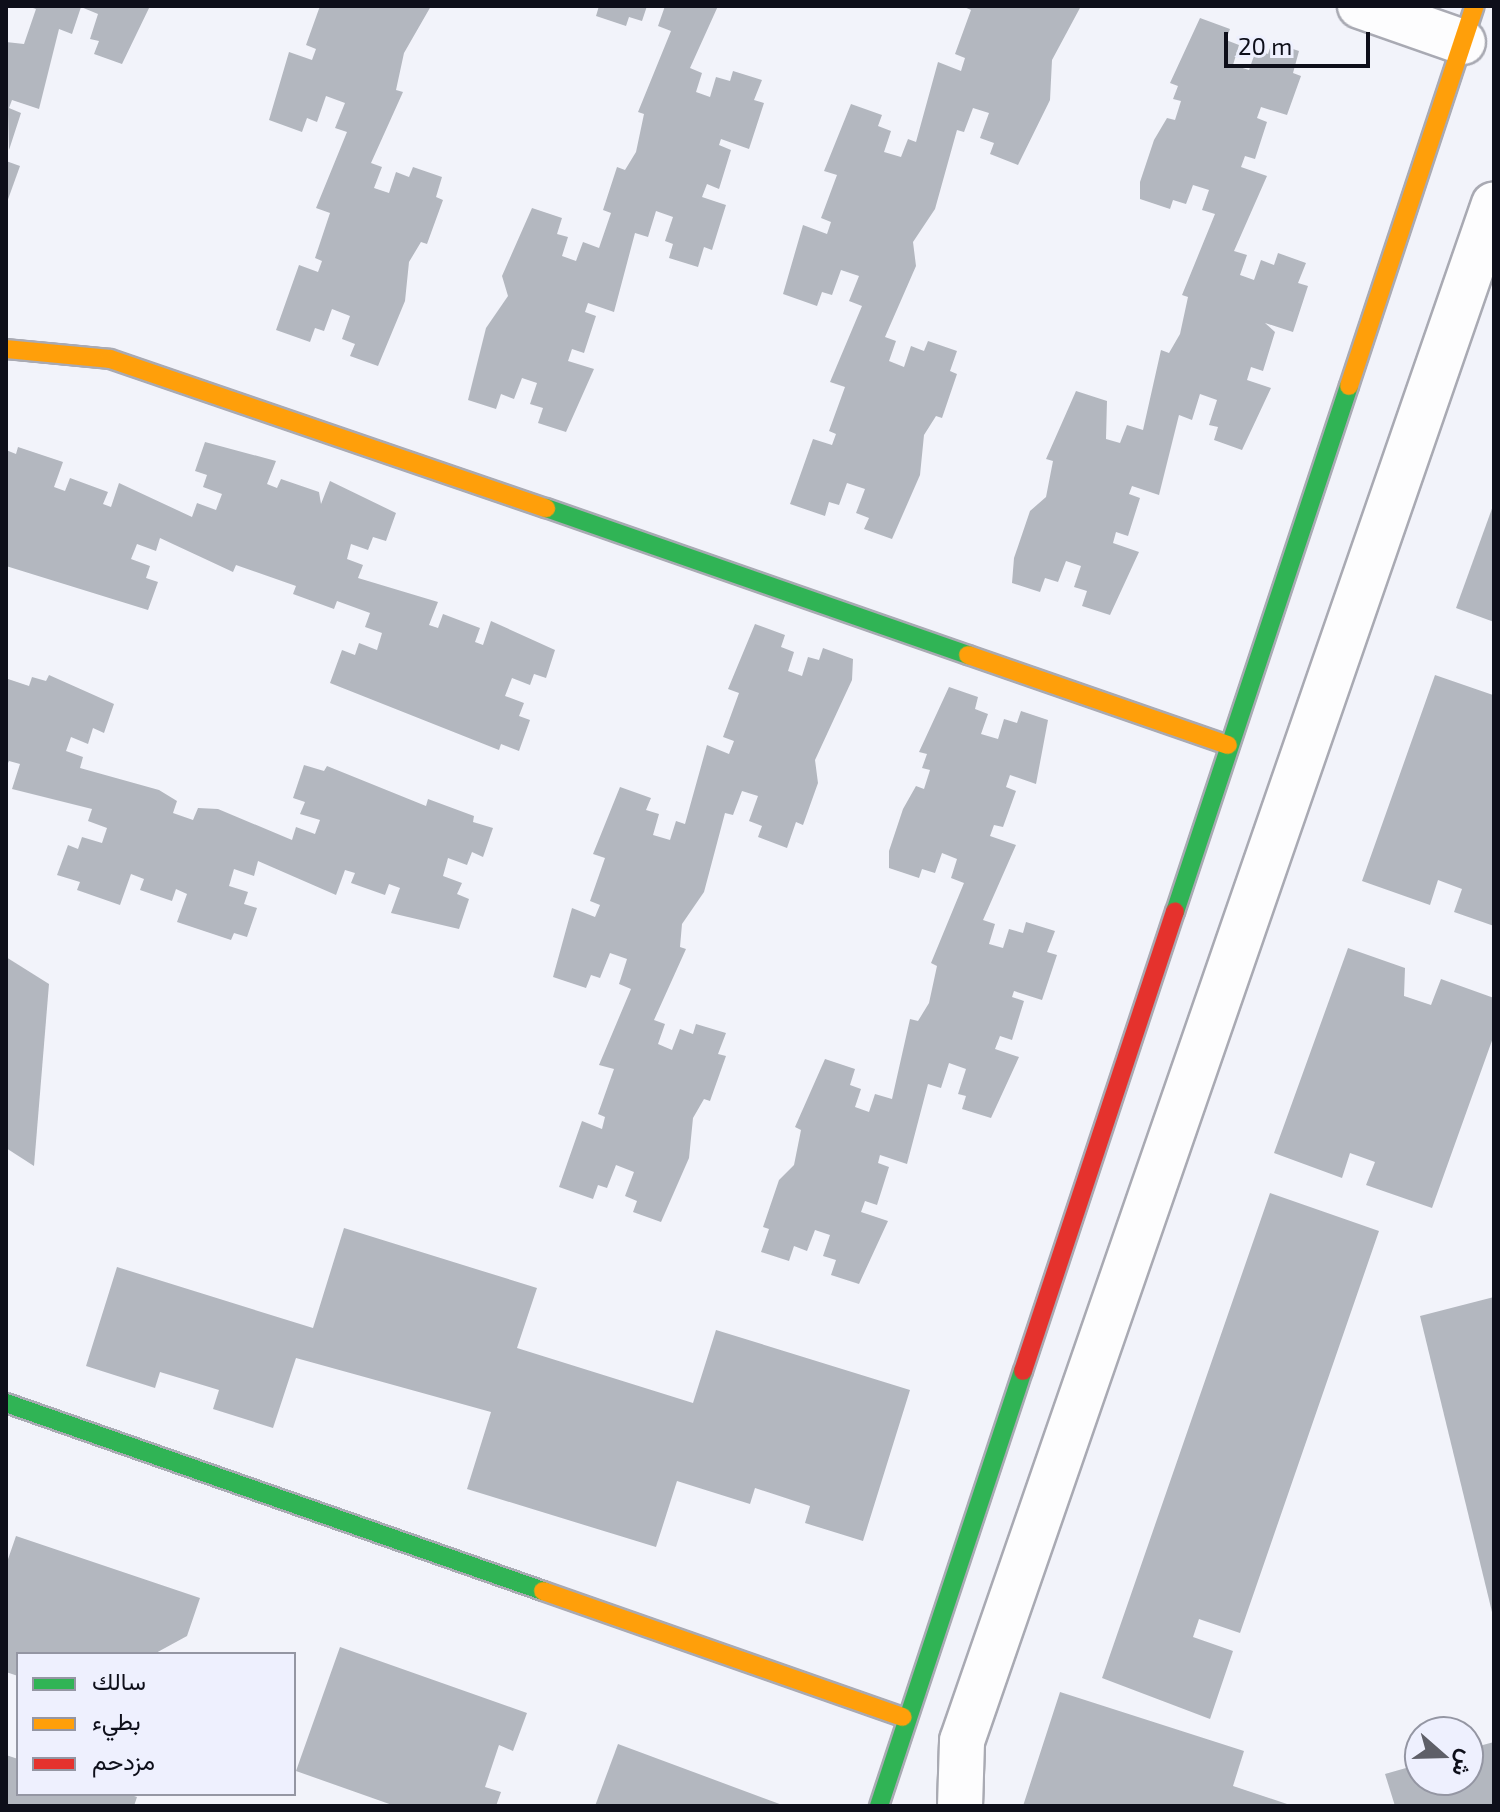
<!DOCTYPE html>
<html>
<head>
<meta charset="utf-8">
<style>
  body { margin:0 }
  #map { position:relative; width:1500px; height:1812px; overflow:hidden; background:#f2f3fa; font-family:"Exo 2",Vazirmatn,sans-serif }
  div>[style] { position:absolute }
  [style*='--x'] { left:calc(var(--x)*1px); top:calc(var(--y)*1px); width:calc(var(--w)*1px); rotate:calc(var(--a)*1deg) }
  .building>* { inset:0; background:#b3b7bf }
  .roads { filter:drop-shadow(2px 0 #a9aab3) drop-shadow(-2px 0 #a9aab3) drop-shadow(0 2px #a9aab3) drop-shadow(0 -2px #a9aab3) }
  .street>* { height:44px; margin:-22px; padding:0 22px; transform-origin:22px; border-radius:22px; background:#fdfdfe }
  .fast>* { height:18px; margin:-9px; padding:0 9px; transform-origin:9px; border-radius:9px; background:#30b455 }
  .slow>* { height:18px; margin:-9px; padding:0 9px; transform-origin:9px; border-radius:9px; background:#ff9f0a }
  .jam>* { height:18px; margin:-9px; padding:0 9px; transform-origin:9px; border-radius:9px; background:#e5322d }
  span { translate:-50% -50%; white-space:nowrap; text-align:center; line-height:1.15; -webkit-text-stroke:6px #eef0fe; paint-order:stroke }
  .frame { position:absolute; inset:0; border:8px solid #0e0f1a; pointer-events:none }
  .legend { position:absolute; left:16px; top:1652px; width:280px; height:144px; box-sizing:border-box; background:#eef0fe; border:2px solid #9496a3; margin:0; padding:10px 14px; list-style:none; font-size:24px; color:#0e0f1a }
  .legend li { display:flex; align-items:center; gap:16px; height:40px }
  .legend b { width:40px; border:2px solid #9496a3 }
  .north { position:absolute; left:1404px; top:1716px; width:80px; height:80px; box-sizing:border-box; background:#eef0fe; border:2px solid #9496a3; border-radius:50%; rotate:110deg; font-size:22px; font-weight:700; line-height:32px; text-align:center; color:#0e0f1a }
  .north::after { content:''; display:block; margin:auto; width:28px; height:36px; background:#5e5f68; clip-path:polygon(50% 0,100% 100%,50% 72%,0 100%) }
  .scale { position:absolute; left:1224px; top:32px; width:146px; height:36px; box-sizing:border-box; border:4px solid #0e0f1a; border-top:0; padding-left:10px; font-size:24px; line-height:28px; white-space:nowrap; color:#0e0f1a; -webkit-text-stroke:6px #eef0fe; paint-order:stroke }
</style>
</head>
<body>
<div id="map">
  <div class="building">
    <i style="clip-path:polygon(27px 6px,150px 6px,122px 64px,94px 54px,99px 41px,90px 39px,98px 14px,81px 7px,72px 34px,59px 29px,39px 109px,12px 100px,9px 108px,21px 113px,9px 150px,6px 42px,24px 44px,36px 9px)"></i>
    <i style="clip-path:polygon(320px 6px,431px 6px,404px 53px,396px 90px,403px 92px,371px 163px,382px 167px,374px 188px,389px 193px,396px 172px,409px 177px,413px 167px,442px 177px,436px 197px,443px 200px,427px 244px,421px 242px,409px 262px,405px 301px,378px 366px,350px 356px,355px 344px,342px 339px,350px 316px,332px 309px,324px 331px,315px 328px,310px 342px,276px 330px,299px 265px,318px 272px,322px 261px,315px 258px,330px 213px,316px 208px,347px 132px,335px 128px,345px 103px,326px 96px,317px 122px,307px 118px,302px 132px,269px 120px,289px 52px,312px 60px,316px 49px,306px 45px)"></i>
    <i style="clip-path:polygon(599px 6px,647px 6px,642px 21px,629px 17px,626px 26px,596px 16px)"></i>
    <i style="clip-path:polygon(665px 6px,718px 6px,690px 68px,702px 73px,696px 92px,710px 97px,716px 77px,730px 81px,733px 71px,762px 80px,754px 100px,764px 103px,749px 149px,721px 139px,719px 145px,731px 150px,719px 189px,707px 184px,702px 197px,726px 205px,712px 250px,704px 247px,698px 267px,669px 258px,673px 244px,665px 241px,673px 217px,656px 211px,648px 237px,635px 233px,614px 312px,588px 303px,585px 312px,596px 316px,584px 353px,572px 349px,568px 361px,594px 369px,566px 432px,538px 423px,543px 408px,530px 404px,537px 383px,522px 378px,514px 399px,501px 394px,496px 409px,468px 400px,486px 328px,508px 296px,502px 276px,532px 208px,562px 218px,557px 234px,568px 237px,562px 256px,576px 261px,583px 242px,599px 248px,611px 213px,603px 210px,617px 167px,625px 170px,636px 152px,644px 114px,638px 112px,671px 31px,658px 26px)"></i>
    <i style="clip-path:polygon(962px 6px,1081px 6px,1052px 60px,1050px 100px,1018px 165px,990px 154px,994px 143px,980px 138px,989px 113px,973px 108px,964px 132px,957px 130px,935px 209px,913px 242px,916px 266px,885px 337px,896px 341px,889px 361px,904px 367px,911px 346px,924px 351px,928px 341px,957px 351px,950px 371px,957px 374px,942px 418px,936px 416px,924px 435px,920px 475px,892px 539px,864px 529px,869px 518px,856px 513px,865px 489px,847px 483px,839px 505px,829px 502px,825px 516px,790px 504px,813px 439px,832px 445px,836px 434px,829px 431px,845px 387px,830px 382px,862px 306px,849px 301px,859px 276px,841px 270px,832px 295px,822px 292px,817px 306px,783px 294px,803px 225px,827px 234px,831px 222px,821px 218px,837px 175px,824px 171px,851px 104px,882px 115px,878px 126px,891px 131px,884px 152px,901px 157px,908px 139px,916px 142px,938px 62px,961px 71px,965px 58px,955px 54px,971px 10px)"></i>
    <i style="clip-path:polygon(1200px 18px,1230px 29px,1226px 40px,1239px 45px,1233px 65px,1249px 70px,1256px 50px,1268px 54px,1272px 42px,1299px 51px,1293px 73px,1301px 76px,1287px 115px,1261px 107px,1257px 118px,1267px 122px,1255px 159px,1245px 156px,1241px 167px,1267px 176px,1234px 251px,1247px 255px,1240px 275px,1254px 280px,1261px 260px,1274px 265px,1278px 253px,1306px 263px,1298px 283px,1308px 286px,1293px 332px,1265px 323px,1275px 332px,1263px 371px,1251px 367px,1247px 380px,1271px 388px,1242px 450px,1214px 440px,1218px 427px,1209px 425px,1217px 400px,1200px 394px,1192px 420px,1179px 415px,1159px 495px,1132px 486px,1129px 494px,1140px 498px,1128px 536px,1116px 532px,1113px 543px,1139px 552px,1110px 615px,1082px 606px,1087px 591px,1074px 587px,1081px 566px,1066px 561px,1058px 582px,1045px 578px,1040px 592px,1012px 583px,1014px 558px,1030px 511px,1046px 497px,1053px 461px,1046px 459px,1076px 391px,1107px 401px,1106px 439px,1120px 443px,1127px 425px,1143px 430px,1161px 350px,1169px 353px,1180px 334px,1188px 297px,1182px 295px,1215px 214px,1202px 210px,1209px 190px,1193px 185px,1186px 204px,1173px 200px,1170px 209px,1140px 199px,1140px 182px,1154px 140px,1167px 118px,1175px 120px,1181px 101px,1173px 99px,1178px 86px,1170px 83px)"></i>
    <i style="clip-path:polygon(6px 161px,20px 166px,6px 205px)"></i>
    <i style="clip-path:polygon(205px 442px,276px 461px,267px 484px,277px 488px,281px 479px,319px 492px,321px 504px,330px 481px,396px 513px,386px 541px,373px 537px,368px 550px,351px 544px,347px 559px,363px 565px,358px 578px,438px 602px,429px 625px,438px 628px,443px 614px,480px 628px,475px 642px,483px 645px,491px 621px,555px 650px,546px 678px,534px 674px,530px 685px,512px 678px,505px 696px,524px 703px,519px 716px,530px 720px,519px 751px,501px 744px,499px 750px,330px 683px,342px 650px,355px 655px,359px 643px,377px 650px,382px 633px,365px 627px,370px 613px,337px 601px,334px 609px,293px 594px,296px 586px,236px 565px,233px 572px,160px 538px,156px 551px,137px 544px,131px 559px,150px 566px,146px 578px,158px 582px,148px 610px,6px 566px,6px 450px,16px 454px,18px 447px,63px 462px,54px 487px,65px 491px,70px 478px,108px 492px,103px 504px,111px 507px,119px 483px,192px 517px,197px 503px,216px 510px,222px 494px,203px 487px,207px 475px,195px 471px)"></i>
    <i style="clip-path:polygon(1494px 503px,1494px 622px,1456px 608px)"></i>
    <i style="clip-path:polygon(755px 624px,785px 635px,781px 647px,794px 652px,788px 671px,802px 676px,808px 657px,819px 660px,823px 648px,853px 659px,852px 680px,815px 760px,818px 783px,803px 825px,796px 822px,787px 848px,758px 837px,762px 826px,749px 821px,758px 796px,742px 791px,733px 815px,725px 813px,704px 892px,682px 924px,680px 947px,686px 949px,654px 1020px,665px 1024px,658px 1044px,672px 1050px,680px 1029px,693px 1034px,696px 1024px,726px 1033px,718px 1054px,726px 1056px,710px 1101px,704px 1099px,693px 1118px,689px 1158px,661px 1222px,633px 1212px,637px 1201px,625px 1196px,634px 1172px,616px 1165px,607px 1188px,598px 1185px,593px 1199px,559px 1187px,582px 1121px,602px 1129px,605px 1117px,598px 1114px,614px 1069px,599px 1065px,631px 989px,619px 984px,627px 959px,610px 953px,600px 978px,591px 975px,586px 988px,553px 977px,572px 908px,595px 917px,600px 905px,590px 901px,605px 858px,593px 854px,620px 787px,651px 798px,646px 810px,659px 814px,653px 835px,670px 840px,676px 821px,685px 824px,707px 745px,729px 754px,734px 741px,723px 737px,739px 693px,728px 689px)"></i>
    <i style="clip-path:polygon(6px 668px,8px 679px,29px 686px,32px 677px,46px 681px,49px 675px,114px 704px,104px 733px,93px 728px,88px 744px,71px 737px,66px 751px,83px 757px,80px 768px,159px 790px,177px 801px,173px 813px,193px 820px,198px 808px,218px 809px,292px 840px,296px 827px,315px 834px,320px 820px,300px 814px,305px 802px,293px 798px,304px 765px,324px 771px,327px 766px,426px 806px,428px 799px,474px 816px,473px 822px,493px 828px,483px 857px,472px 852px,467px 865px,448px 858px,443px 876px,462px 883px,457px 894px,469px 899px,459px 929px,391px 913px,400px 888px,389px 884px,385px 895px,351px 883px,355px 873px,345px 870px,336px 895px,258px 861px,254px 876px,234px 869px,229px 886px,248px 892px,244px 904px,257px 908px,247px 937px,234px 933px,231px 940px,177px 922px,187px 894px,176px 889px,172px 901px,140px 890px,144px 879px,131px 874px,120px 905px,77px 890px,80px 882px,57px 875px,68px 845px,78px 849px,82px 837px,102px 843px,107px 828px,88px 821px,92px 809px,12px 789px,20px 764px,9px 761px,6px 767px)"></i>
    <i style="clip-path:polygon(1435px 675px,1493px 695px,1494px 926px,1454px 912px,1462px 889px,1438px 880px,1430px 905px,1362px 881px)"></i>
    <i style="clip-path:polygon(949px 687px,978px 697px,975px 709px,988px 714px,981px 734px,998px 739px,1004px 719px,1017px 723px,1021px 711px,1048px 720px,1036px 784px,1010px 775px,1006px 787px,1016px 791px,1003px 827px,994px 825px,990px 836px,1016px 845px,983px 920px,995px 924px,989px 944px,1003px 948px,1009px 929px,1023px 933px,1026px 922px,1055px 931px,1047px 952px,1057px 955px,1042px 1000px,1014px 991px,1012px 997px,1024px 1001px,1012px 1040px,1000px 1036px,995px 1049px,1019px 1057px,991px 1118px,962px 1109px,966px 1096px,958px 1094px,966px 1069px,949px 1063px,941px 1088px,928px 1084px,907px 1164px,880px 1155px,878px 1163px,889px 1167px,877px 1205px,865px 1201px,861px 1212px,888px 1221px,859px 1284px,831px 1275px,836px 1260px,823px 1256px,830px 1235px,815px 1230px,807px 1251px,794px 1246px,789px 1261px,761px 1252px,769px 1229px,763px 1227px,779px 1180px,794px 1165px,801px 1130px,795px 1127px,825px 1059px,855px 1069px,850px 1085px,861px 1089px,855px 1107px,869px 1112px,875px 1094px,892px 1099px,910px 1019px,918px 1021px,929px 1003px,937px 966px,931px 963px,964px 883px,951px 878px,957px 859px,942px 853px,935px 873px,922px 869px,919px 878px,889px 868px,889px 851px,903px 809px,916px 786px,924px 789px,930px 770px,922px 768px,927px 754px,919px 752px)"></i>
    <i style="clip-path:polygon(1348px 948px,1405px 968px,1404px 996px,1431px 1005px,1441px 979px,1494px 998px,1494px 1035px,1432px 1208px,1366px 1185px,1375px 1162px,1350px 1153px,1342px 1178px,1274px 1153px)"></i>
    <i style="clip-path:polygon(6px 957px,49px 984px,34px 1166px,6px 1148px)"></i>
    <i style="clip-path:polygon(1270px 1193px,1379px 1231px,1240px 1633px,1199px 1619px,1193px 1637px,1233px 1651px,1210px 1719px,1102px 1678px)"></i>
    <i style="clip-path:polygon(344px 1228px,537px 1288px,517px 1348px,693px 1403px,716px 1330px,910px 1390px,863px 1541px,805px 1523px,810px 1506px,755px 1488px,750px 1504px,677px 1481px,656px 1547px,467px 1489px,491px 1412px,296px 1358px,273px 1428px,213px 1409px,219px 1390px,160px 1372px,155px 1388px,86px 1366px,117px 1267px,313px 1328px)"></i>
    <i style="clip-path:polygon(1494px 1297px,1494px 1616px,1493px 1616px,1420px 1316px)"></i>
    <i style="clip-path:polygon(16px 1536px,200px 1598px,187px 1636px,154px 1654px,18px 1654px,18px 1676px,6px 1672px,6px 1565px)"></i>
    <i style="clip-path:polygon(340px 1647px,527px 1713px,513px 1751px,499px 1745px,485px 1787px,501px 1792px,496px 1806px,395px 1806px,296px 1771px)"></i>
    <i style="clip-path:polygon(1060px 1692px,1244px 1751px,1233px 1786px,1293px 1806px,1023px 1806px)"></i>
    <i style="clip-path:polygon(1494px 1742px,1494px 1806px,1395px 1806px,1385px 1774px,1420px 1764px,1420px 1780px,1468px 1780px,1468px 1749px)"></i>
    <i style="clip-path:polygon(618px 1744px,785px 1806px,595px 1806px)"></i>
    <i style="clip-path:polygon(6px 1755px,18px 1759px,18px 1794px,128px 1794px,137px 1797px,134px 1806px,6px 1806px)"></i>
  </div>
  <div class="roads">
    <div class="street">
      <i style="--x:1360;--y:6;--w:109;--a:19.3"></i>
      <i style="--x:960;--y:1806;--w:65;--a:-88.2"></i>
      <i style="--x:962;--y:1741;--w:1626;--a:-70.91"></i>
    </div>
    <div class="fast">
      <i style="--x:546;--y:508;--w:447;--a:19.2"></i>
      <i style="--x:1175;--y:912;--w:554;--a:-71.7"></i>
      <i style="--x:6;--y:1403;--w:569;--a:19.29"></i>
      <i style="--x:879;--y:1806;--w:458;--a:-71.7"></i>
    </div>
    <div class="slow">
      <i style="--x:6;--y:349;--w:104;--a:5.5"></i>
      <i style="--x:110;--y:359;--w:461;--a:18.9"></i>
      <i style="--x:1349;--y:386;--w:400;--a:-71.7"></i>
      <i style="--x:968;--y:655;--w:275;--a:19.1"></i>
      <i style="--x:543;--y:1591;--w:381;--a:19.3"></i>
    </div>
    <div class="jam">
      <i style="--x:1023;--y:1371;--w:484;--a:-71.7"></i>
    </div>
  </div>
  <div class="frame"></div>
  <ul class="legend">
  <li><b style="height:10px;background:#30b455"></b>سالك</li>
  <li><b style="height:10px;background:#ff9f0a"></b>بطيء</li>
  <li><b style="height:10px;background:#e5322d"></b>مزدحم</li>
  </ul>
  <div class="north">ش</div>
  <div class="scale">20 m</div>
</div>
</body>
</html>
